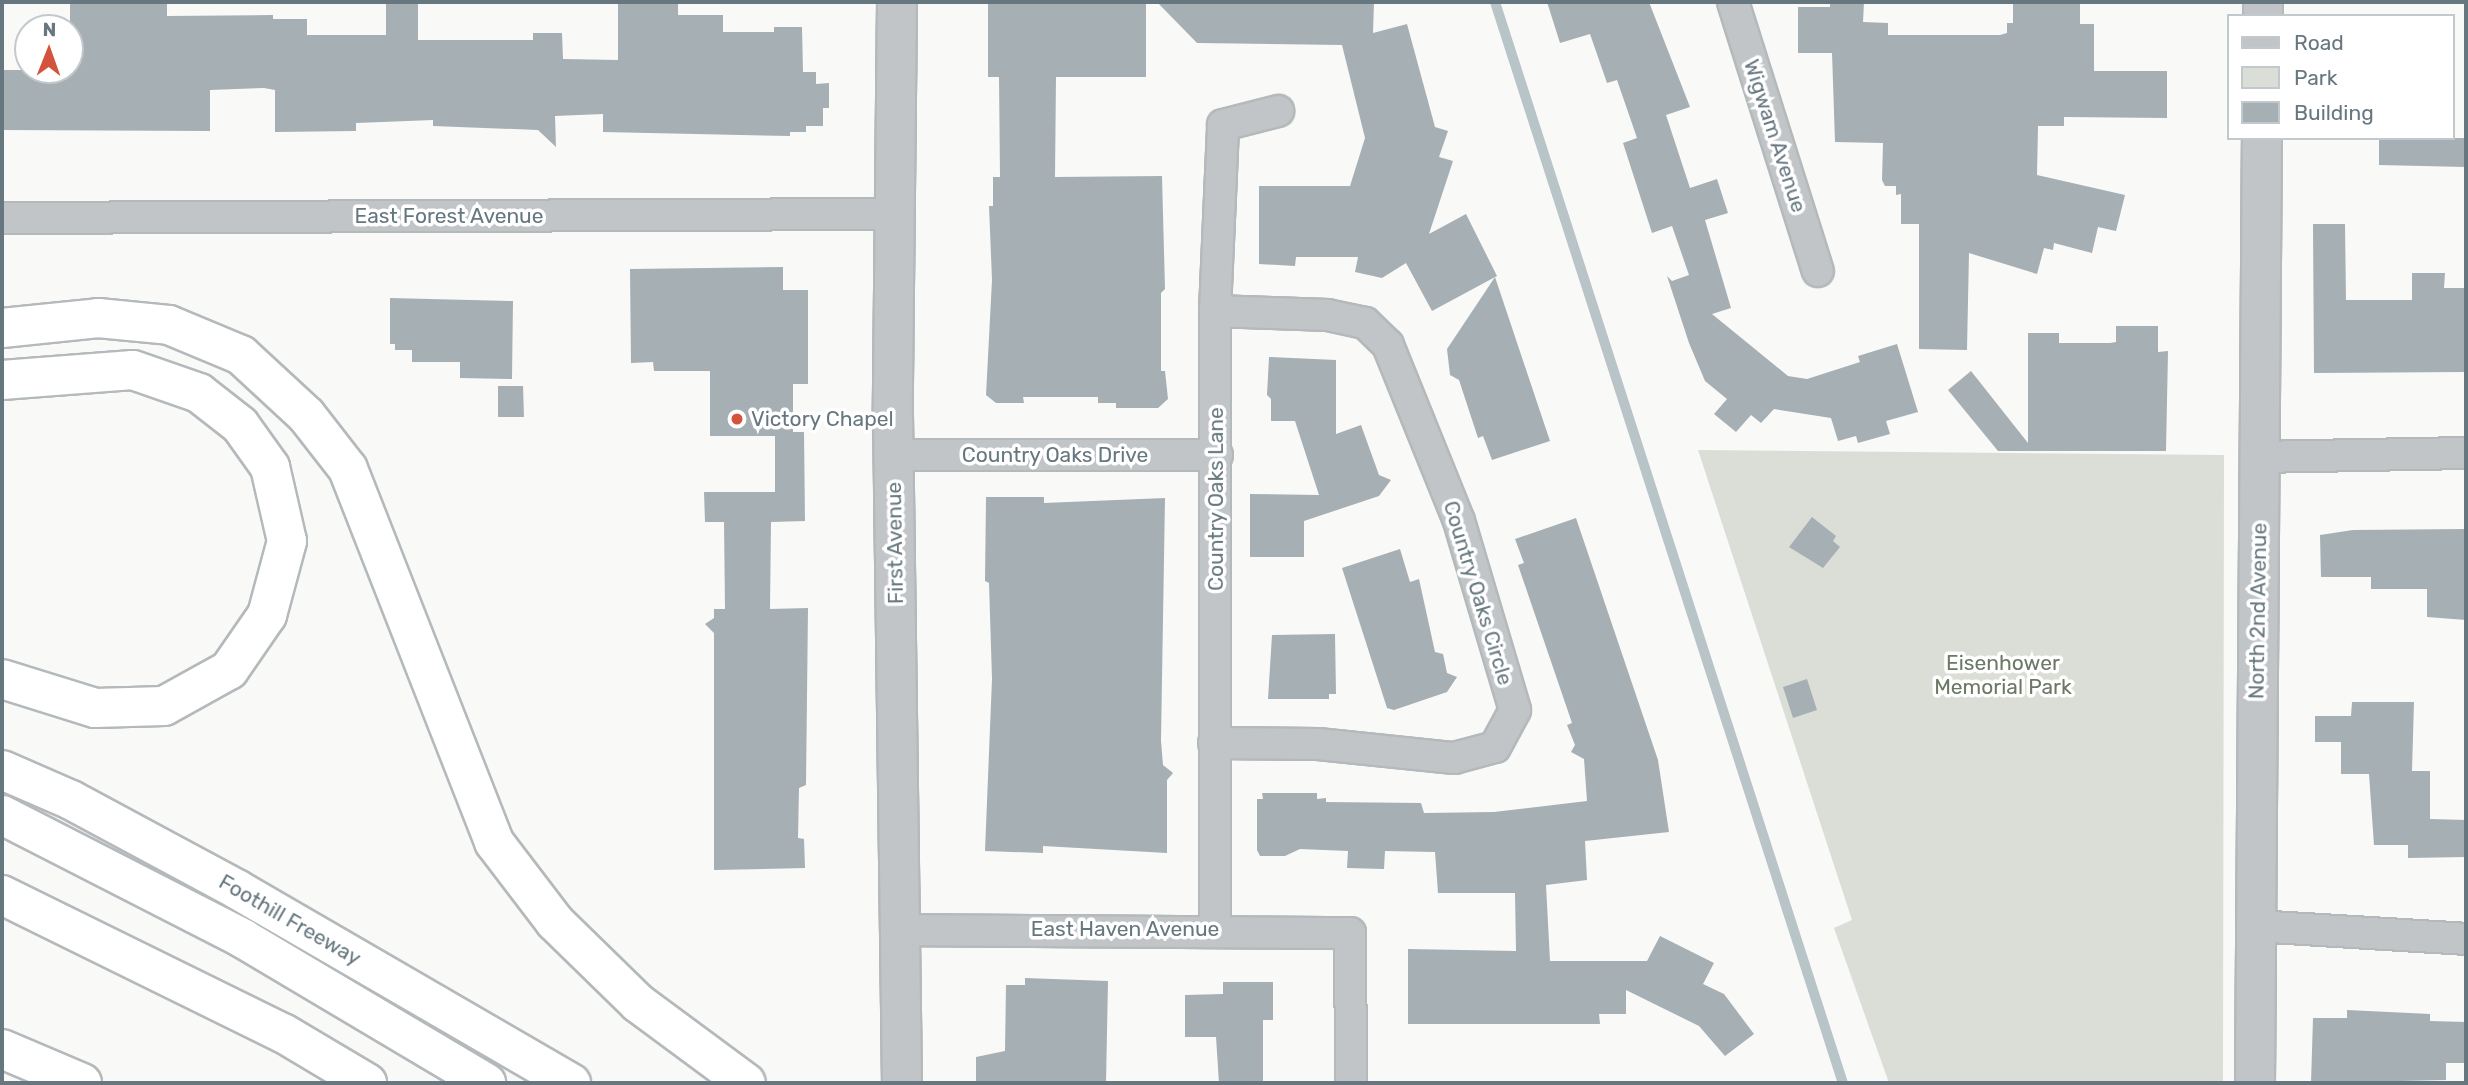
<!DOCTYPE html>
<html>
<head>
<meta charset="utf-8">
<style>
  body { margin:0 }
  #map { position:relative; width:2468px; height:1085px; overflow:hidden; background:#f9f9f7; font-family:Rubik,sans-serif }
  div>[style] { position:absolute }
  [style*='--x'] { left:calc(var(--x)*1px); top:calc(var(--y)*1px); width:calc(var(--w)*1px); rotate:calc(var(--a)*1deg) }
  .green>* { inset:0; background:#daded7 }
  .stream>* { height:10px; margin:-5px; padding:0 5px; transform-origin:5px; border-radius:5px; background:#b8c4c7 }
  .building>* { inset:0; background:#a6afb3 }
  .roads { filter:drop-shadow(2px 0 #b4b9bb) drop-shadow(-2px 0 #b4b9bb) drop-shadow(0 2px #b4b9bb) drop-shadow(0 -2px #b4b9bb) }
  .minor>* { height:30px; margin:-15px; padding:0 15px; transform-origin:15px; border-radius:15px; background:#c1c5c8 }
  .tertiary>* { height:38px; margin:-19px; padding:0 19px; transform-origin:19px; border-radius:19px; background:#c1c5c8 }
  .motorway>* { height:38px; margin:-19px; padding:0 19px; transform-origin:19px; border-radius:19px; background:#fff }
  .dots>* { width:19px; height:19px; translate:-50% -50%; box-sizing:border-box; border:4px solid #fff; border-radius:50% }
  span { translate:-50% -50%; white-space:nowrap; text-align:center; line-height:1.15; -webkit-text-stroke:7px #fff; paint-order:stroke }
  .street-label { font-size:21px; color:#66777f }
  .poi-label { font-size:21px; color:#66777f }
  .left { translate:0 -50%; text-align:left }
  .park-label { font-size:21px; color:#6a7865 }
  .frame { position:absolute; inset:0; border:4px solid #66777f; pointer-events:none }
  .legend { position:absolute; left:2227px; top:14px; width:228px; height:126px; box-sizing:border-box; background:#fff; border:2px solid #c2c9cc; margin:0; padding:9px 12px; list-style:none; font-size:21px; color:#66777f }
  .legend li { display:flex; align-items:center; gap:14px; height:35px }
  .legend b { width:35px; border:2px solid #c2c9cc }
  .north { position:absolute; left:14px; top:14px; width:70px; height:70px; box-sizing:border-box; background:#fff; border:2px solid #c2c9cc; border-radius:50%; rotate:1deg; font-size:19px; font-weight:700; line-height:28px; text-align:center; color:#66777f }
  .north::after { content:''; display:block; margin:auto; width:24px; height:32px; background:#d4533c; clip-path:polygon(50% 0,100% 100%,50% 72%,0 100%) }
</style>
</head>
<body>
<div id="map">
  <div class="green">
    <i style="clip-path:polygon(1698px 450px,2224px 455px,2223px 1083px,1889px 1083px,1834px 928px,1852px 920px)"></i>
  </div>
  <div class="stream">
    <i style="--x:1495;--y:2;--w:1136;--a:72.16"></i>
  </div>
  <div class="building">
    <i style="clip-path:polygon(70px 2px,167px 2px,167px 16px,273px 15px,273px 19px,307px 19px,307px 35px,386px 35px,386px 2px,418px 2px,418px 40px,533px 40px,533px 33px,562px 33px,563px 59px,618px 60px,618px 2px,678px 2px,678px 15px,723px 15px,723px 32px,774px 32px,774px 27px,802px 27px,803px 72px,816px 72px,816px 84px,829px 83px,829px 108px,823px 108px,823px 126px,806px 126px,806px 132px,790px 132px,790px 136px,603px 132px,603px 114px,555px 116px,556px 147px,538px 130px,433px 126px,433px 120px,356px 123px,356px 131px,275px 132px,275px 90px,264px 88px,210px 90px,210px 131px,2px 130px,2px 70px,70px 70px)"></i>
    <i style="clip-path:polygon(988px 2px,1146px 2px,1146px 77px,1056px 77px,1055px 177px,1162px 176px,1165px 289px,1161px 293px,1161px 371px,1165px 371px,1168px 399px,1158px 408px,1116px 408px,1116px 403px,1098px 403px,1098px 397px,1023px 397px,1024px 403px,996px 403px,986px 395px,992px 280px,989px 206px,993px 206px,993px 177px,1000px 177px,999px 77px,988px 77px)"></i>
    <i style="clip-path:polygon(1157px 2px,1374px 2px,1373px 33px,1407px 24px,1435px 127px,1448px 131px,1439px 157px,1453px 161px,1429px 234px,1466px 214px,1497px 276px,1432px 311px,1406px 263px,1382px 278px,1355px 272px,1358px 257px,1296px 257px,1295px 266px,1259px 264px,1259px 186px,1350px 186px,1365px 138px,1342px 45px,1197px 43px)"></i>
    <i style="clip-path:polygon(1547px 2px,1649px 2px,1690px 107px,1666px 115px,1690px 188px,1717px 179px,1728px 213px,1705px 220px,1731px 308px,1712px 314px,1788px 376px,1807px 379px,1860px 362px,1858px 356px,1897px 344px,1918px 412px,1886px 421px,1890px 434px,1858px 443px,1856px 436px,1838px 441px,1831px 418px,1774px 409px,1761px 423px,1751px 415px,1736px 432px,1714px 414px,1727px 399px,1705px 381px,1689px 343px,1667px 276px,1672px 281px,1689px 275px,1672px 226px,1652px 233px,1623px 143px,1637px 138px,1617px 80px,1607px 83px,1590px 34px,1560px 43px)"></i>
    <i style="clip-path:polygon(1830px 2px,1864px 2px,1863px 22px,1888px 23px,1888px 35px,2000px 35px,2007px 33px,2007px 23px,2013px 23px,2013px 2px,2080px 2px,2080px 24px,2094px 24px,2094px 71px,2167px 71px,2167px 118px,2064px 117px,2064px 126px,2038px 126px,2037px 175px,2125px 195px,2116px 231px,2098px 227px,2092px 253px,2054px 243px,2053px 250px,2044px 248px,2037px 274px,1969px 253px,1967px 350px,1919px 349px,1919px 224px,1901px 224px,1901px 194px,1896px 195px,1896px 186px,1885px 186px,1882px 180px,1883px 143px,1835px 142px,1832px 53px,1798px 53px,1798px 7px,1830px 7px)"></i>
    <i style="clip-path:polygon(2379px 138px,2466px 138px,2466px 167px,2379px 165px)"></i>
    <i style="clip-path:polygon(2313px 224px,2345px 224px,2346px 300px,2412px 300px,2412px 273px,2445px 273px,2444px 288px,2466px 288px,2466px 372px,2314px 373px)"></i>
    <i style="clip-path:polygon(783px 267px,783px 290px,808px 290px,808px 384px,793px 384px,793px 432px,804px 432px,805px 521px,771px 522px,770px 609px,808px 608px,806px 785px,799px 788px,798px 838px,804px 839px,805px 868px,714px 870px,714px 633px,705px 624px,714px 618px,714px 609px,725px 609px,724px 522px,705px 522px,704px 492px,775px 492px,775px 436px,710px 436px,710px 371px,654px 371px,653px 362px,631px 363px,630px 269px)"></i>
    <i style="clip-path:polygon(1495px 277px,1550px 441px,1492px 460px,1483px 436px,1478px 438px,1459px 380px,1450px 375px,1447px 349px)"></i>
    <i style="clip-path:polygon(390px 298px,513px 301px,512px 379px,460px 378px,460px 362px,412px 362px,412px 350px,395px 350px,395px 344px,390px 344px)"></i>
    <i style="clip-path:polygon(2116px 326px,2158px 326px,2158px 352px,2168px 351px,2166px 451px,1998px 451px,1948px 390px,1971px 371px,2028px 443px,2028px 333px,2059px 333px,2059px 343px,2110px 343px,2116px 342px)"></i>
    <i style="clip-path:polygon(1269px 357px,1336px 360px,1336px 434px,1361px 425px,1379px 475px,1391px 480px,1379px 496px,1304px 521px,1304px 557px,1250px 557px,1250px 494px,1319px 495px,1295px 421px,1271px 421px,1271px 399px,1267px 395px)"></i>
    <i style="clip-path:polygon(498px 386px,523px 386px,524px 417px,498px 417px)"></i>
    <i style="clip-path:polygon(986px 497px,1044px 497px,1044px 503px,1165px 498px,1161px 741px,1163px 765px,1173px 773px,1167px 780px,1167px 853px,1043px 846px,1043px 853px,985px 851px,992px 679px,989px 583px,985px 581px)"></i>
    <i style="clip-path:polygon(1812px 517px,1836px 536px,1833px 541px,1840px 547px,1823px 568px,1789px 547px)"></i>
    <i style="clip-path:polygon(1576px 518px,1658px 760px,1669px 832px,1585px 841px,1587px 880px,1546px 885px,1550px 961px,1647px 961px,1660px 936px,1714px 963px,1703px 984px,1724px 994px,1754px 1034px,1725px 1056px,1699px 1026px,1626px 990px,1626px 1014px,1599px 1014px,1600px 1024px,1408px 1024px,1408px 949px,1516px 951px,1515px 893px,1438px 893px,1435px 852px,1385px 851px,1384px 869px,1347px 868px,1348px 851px,1300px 849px,1285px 856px,1260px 856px,1257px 850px,1257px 799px,1263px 799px,1262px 793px,1317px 793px,1317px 799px,1326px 798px,1326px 802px,1421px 803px,1424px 813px,1494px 812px,1587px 801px,1584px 759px,1571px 752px,1575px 745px,1567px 725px,1572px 723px,1518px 565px,1524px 563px,1515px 539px)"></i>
    <i style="clip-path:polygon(2466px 529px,2466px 620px,2427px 617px,2427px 589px,2371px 589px,2371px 577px,2321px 577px,2320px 535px,2353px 530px)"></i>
    <i style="clip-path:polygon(1400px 549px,1410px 582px,1419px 579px,1435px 652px,1443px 654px,1447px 673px,1457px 677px,1447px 692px,1394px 710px,1387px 708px,1342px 568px)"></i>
    <i style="clip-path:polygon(1335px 634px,1336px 694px,1329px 694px,1329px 699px,1268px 699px,1272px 635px)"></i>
    <i style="clip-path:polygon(1807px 679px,1817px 710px,1793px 718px,1783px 687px)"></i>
    <i style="clip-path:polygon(2352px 702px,2414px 702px,2412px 771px,2430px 771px,2430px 819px,2466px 820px,2466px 857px,2408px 858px,2408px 845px,2374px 845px,2369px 774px,2341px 774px,2341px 742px,2315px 742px,2315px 716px,2351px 716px)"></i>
    <i style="clip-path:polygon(1025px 978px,1108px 981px,1106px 1083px,976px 1083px,976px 1057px,1005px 1051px,1006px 985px,1025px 985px)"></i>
    <i style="clip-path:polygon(1223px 982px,1273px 982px,1273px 1020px,1263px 1020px,1263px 1083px,1219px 1083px,1216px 1037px,1185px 1037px,1185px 995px,1223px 994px)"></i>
    <i style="clip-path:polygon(2347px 1010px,2430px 1014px,2430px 1021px,2466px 1022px,2466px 1063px,2446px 1063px,2446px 1080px,2311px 1083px,2313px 1018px,2347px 1018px)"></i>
  </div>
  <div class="roads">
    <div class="minor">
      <i style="--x:1733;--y:2;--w:282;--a:72.5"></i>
      <i style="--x:2;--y:218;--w:894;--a:-0.26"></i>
      <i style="--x:894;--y:455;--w:323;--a:0"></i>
      <i style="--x:2258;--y:457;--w:208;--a:-1.1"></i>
      <i style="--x:1214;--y:743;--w:104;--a:0.6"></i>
      <i style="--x:1318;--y:744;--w:137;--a:5.9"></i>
      <i style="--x:1454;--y:758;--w:42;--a:-15"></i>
      <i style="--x:1495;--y:747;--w:42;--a:-61.6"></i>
      <i style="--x:1515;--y:710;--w:197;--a:-106.5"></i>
      <i style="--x:1459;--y:521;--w:190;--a:-112"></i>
      <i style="--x:1388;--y:345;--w:32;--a:-136"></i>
      <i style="--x:1365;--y:323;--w:38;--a:-168"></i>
      <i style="--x:1328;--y:315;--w:113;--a:-178"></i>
      <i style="--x:2255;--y:926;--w:211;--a:3.5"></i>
      <i style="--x:899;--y:930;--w:451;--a:0.4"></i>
      <i style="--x:1350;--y:933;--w:150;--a:89.6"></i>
      <i style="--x:1215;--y:930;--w:619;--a:-90"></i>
      <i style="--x:1215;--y:311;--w:186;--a:-87.5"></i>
      <i style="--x:1223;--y:125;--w:57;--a:-14.3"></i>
    </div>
    <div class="tertiary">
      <i style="--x:897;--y:2;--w:413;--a:90.6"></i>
      <i style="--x:893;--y:415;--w:668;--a:89.23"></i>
      <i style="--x:2263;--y:16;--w:14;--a:-90"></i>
      <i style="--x:2255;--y:1083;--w:945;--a:-89.58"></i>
    </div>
    <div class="motorway">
      <i style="--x:2;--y:328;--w:97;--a:-5.9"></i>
      <i style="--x:98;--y:318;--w:71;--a:5.6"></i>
      <i style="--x:169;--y:325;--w:78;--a:22.6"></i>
      <i style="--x:241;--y:355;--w:88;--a:42.7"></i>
      <i style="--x:306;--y:415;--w:68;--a:52.1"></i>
      <i style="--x:348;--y:469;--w:401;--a:68.6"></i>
      <i style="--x:494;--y:842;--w:101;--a:52.7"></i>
      <i style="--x:555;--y:922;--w:116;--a:44.3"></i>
      <i style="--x:638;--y:1003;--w:134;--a:36.5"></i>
      <i style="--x:2;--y:380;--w:131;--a:-4.4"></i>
      <i style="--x:133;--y:370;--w:70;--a:19.2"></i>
      <i style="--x:199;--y:393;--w:52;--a:38"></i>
      <i style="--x:240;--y:425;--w:52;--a:54.5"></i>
      <i style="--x:270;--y:467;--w:76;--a:77.1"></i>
      <i style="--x:287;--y:541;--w:77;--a:105.1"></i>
      <i style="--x:267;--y:615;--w:67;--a:124.6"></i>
      <i style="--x:229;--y:670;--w:74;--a:151"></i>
      <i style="--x:164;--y:706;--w:69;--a:178.3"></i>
      <i style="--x:95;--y:708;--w:97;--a:-162.7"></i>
      <i style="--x:2;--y:770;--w:75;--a:23.5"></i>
      <i style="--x:71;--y:800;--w:190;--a:28.3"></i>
      <i style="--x:238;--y:890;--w:385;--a:30.1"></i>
      <i style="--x:2;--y:815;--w:270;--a:27.1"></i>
      <i style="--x:242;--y:938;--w:284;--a:30.7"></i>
      <i style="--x:2;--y:895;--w:313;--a:26.2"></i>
      <i style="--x:283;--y:1033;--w:98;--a:30.8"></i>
      <i style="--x:2;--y:1049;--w:87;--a:23"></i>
    </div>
  </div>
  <div class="dots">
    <i style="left:737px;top:419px;background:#d4533c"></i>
  </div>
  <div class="street-label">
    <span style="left:1775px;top:136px;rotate:72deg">Wigwam Avenue</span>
    <span style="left:449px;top:216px">East Forest Avenue</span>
    <span style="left:1055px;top:455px">Country Oaks Drive</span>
    <span style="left:1216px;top:499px;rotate:-90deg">Country Oaks Lane</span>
    <span style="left:895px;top:543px;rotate:-91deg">First Avenue</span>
    <span style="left:1478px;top:593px;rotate:73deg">Country Oaks Circle</span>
    <span style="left:2258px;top:611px;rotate:-89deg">North 2nd Avenue</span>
    <span style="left:290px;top:920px;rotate:30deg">Foothill Freeway</span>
    <span style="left:1125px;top:929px">East Haven Avenue</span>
  </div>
  <div class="poi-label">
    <span class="left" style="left:751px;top:419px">Victory Chapel</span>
  </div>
  <div class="park-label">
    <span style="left:2003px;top:675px">Eisenhower<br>Memorial Park</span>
  </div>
  <div class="frame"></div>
  <ul class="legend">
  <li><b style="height:9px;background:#c1c5c8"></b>Road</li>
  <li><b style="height:19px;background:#daded7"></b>Park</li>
  <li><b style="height:19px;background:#a6afb3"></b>Building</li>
  </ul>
  <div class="north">N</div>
</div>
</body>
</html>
